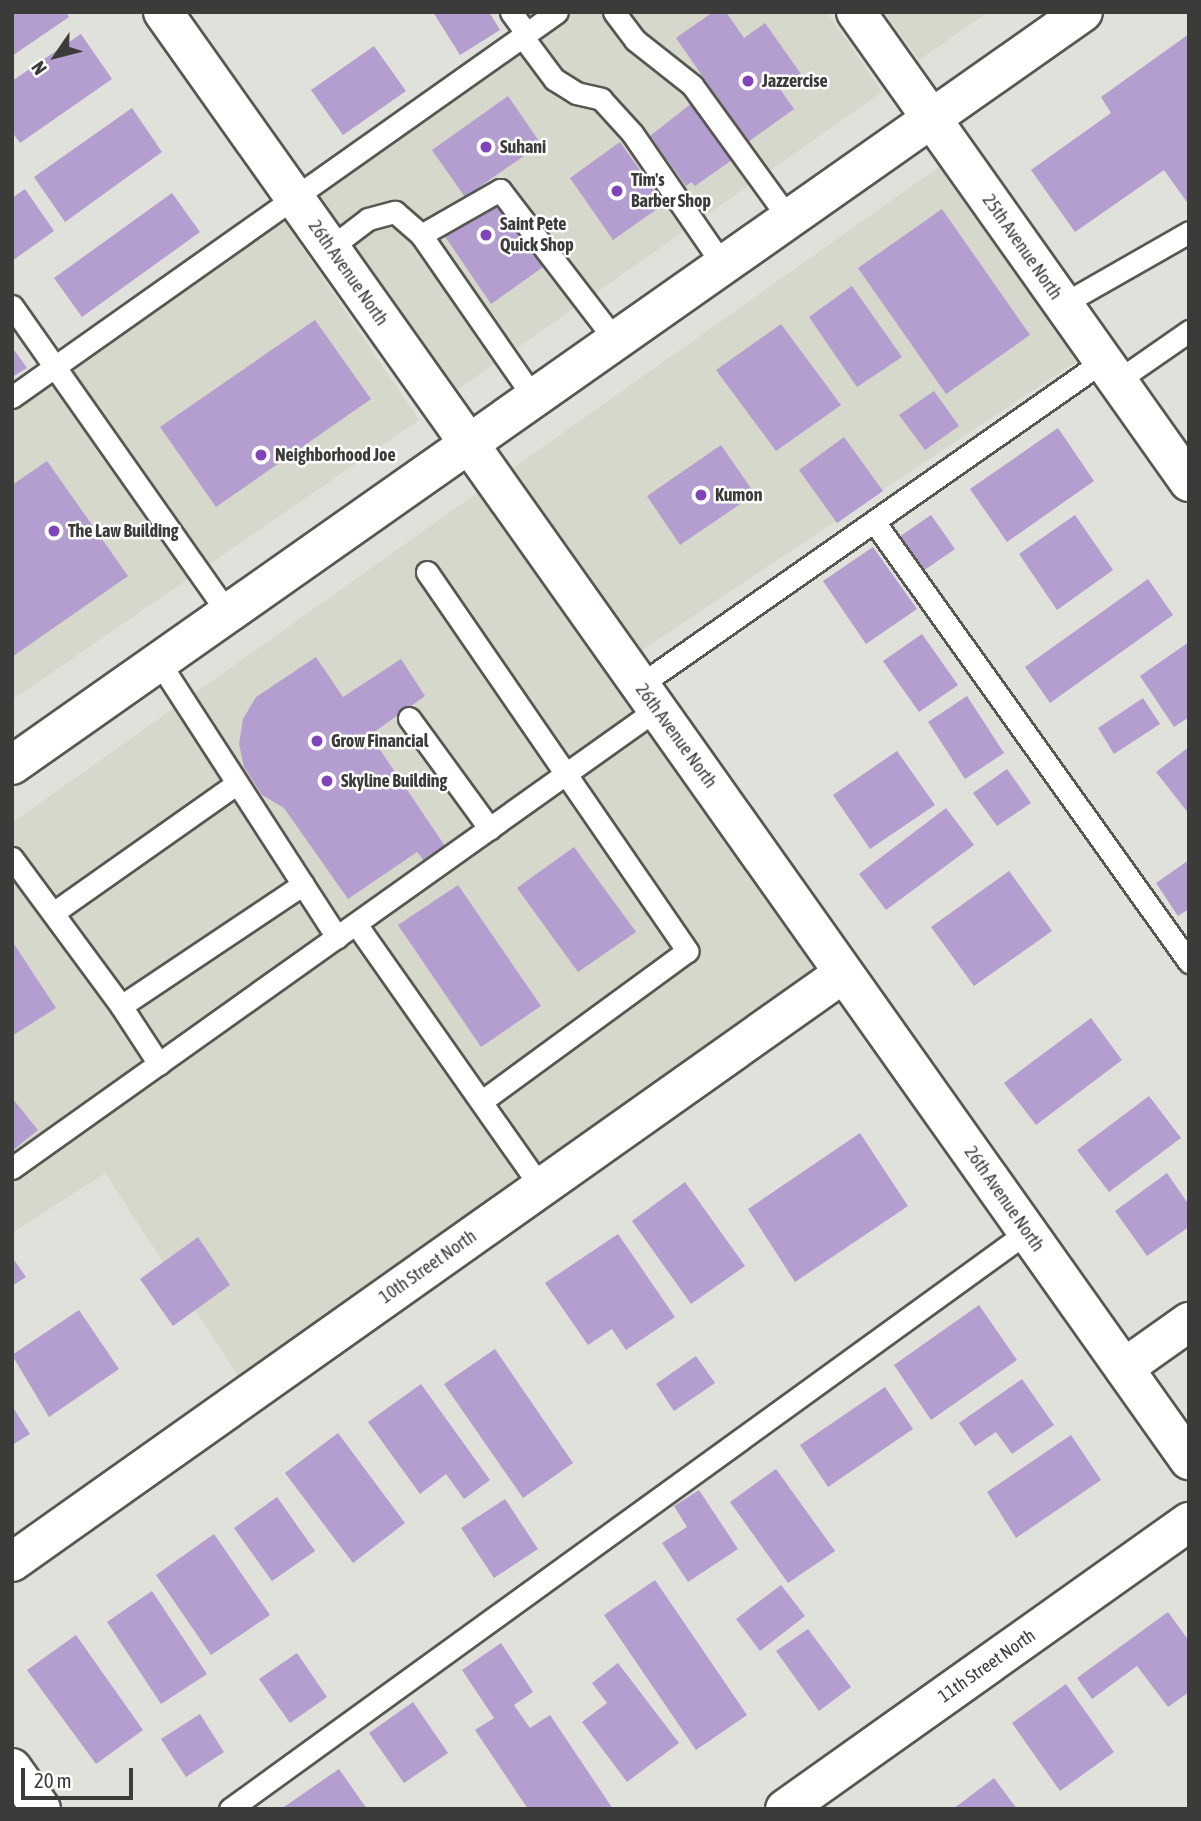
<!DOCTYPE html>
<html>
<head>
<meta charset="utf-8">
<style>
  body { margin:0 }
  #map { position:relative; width:1201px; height:1821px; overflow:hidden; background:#dfe1da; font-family:"Asap Condensed",sans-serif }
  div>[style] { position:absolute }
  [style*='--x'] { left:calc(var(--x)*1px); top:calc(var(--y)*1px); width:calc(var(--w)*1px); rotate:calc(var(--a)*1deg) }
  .built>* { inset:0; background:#d5d8ca }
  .building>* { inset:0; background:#b49ed0 }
  .roads { filter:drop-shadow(2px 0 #565852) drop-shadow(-2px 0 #565852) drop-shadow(0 2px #565852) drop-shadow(0 -2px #565852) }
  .lane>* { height:21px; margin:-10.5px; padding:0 10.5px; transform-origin:10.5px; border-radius:10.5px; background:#fff }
  .street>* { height:38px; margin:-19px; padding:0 19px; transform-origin:19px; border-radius:19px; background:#fff }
  .secondary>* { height:38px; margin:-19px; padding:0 19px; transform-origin:19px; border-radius:19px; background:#fff }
  .dots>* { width:19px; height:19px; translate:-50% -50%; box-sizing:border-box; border:4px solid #fff; border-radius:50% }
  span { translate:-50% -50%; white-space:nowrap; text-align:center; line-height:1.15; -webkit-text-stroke:5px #fff; paint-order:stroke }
  .poi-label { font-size:18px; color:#3b3c39; font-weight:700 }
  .left { translate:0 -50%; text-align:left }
  .street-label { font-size:18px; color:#3b3c39 }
  .frame { position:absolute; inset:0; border:14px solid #3b3c39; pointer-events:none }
  .north { position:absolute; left:21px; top:21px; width:70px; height:70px; -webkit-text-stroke:5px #fff; paint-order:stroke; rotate:235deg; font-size:19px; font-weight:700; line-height:28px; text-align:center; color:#3b3c39 }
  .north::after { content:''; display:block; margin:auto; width:24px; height:32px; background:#3b3c39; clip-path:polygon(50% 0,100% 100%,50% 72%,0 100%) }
  .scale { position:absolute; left:21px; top:1768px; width:112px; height:32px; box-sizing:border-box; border:4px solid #3b3c39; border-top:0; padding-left:9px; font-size:21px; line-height:24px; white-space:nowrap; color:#3b3c39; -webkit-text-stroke:5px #fff; paint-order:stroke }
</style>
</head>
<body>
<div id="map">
  <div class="built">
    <i style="clip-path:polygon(554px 12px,827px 12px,882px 92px,453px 393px,310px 181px)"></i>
    <i style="clip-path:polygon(884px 12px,988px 12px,919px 60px)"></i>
    <i style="clip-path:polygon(939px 167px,1077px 361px,642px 650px,513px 468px)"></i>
    <i style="clip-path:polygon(274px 206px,419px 420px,12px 700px,12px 386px)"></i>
    <i style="clip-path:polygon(477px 493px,815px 970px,239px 1377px,105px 1173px,12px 1233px,12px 823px)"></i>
  </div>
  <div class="building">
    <i style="clip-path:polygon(12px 12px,66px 12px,69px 17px,12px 56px)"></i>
    <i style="clip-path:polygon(433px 12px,489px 12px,500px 30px,460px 55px)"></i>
    <i style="clip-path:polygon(713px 12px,726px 12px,744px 38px,765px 23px,801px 74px,780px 89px,794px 109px,748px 142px,676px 38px)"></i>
    <i style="clip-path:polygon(81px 34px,112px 79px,20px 143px,12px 132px,12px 81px)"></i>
    <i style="clip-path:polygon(1189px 34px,1189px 205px,1164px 170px,1075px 232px,1031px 170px,1111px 113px,1101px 97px)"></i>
    <i style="clip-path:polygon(374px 46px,406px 91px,343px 135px,311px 90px)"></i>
    <i style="clip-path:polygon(508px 96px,541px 144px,465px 197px,432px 150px)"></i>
    <i style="clip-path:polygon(692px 103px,732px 160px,695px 186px,691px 182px,686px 186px,650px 136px)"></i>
    <i style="clip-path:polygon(132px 108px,162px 152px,65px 222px,34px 177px)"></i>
    <i style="clip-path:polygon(620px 142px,664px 204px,613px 240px,570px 178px)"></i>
    <i style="clip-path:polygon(25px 189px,54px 231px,12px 261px,12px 198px)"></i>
    <i style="clip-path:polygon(172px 193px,200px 232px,82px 317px,54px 278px)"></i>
    <i style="clip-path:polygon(495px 199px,543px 267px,491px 304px,444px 235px)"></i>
    <i style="clip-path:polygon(942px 209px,1030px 335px,946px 394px,858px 268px)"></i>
    <i style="clip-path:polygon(852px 286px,902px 357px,857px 387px,809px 317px)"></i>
    <i style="clip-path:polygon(315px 320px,371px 399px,216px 507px,160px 427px)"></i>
    <i style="clip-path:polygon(781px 324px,841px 405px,776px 451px,716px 370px)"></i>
    <i style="clip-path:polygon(12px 347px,27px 368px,12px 377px)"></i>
    <i style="clip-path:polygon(934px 391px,959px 426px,925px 450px,899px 415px)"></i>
    <i style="clip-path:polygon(1058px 428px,1094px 481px,1007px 542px,970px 489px)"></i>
    <i style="clip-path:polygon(844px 437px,883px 491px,837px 523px,799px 470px)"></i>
    <i style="clip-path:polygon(721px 445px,755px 494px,680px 545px,647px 496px)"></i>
    <i style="clip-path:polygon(47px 461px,128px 576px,12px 657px,12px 485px)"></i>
    <i style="clip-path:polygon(931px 515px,955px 549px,923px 571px,899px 537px)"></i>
    <i style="clip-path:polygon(1075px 515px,1113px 570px,1057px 610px,1019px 554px)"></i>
    <i style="clip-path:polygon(873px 547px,917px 609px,866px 644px,823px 581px)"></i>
    <i style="clip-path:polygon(1148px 579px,1173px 615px,1050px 703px,1025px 667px)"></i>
    <i style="clip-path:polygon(922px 634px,958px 685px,919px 712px,883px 661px)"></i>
    <i style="clip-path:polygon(1189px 642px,1189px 717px,1174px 727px,1140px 676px)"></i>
    <i style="clip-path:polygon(316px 657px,343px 697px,401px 659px,425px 696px,370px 735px,447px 849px,426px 863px,417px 852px,348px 899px,284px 808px,262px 795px,244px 767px,239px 744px,243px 719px,256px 697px)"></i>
    <i style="clip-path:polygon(967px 696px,1004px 753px,965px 779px,928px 722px)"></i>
    <i style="clip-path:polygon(1143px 698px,1160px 724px,1114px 754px,1098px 728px)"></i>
    <i style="clip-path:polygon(1189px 747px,1189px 814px,1156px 772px)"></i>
    <i style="clip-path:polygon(897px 751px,935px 805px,870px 849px,833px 795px)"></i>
    <i style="clip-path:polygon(1007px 769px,1031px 803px,997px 826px,973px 793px)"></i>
    <i style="clip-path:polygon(946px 808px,974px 845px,886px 910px,859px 874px)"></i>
    <i style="clip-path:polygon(574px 847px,636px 932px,578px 972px,517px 888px)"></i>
    <i style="clip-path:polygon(1189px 860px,1189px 909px,1178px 916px,1156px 883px)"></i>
    <i style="clip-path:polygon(1009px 871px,1052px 931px,974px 986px,931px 927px)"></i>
    <i style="clip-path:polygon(458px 885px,541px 1006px,481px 1047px,398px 925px)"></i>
    <i style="clip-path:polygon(12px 941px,56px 1008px,12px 1036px)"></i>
    <i style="clip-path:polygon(1091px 1018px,1122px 1060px,1036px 1125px,1004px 1083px)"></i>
    <i style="clip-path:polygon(1149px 1096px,1181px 1138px,1109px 1192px,1077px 1150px)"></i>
    <i style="clip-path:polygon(12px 1098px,38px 1130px,12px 1151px)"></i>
    <i style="clip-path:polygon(860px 1133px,908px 1206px,795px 1282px,748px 1209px)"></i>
    <i style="clip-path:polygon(1167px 1173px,1189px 1205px,1189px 1227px,1147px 1256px,1115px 1211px)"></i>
    <i style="clip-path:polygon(685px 1182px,745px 1266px,691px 1304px,632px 1221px)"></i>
    <i style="clip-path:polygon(618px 1234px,675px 1317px,626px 1350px,612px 1329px,588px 1345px,545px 1283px)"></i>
    <i style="clip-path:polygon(198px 1237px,230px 1285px,173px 1326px,140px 1279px)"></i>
    <i style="clip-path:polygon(12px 1257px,26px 1277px,12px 1286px)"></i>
    <i style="clip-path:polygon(979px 1305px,1017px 1360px,931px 1420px,894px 1365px)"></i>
    <i style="clip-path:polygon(79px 1310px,119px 1369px,49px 1417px,12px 1355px)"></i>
    <i style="clip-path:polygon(495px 1349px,573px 1463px,523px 1498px,444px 1384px)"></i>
    <i style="clip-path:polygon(696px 1356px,715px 1383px,674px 1411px,656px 1384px)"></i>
    <i style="clip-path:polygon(1022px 1379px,1054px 1425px,1012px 1454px,996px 1432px,975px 1446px,959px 1423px)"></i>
    <i style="clip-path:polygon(421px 1384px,490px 1480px,464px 1499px,446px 1474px,420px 1494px,368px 1422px)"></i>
    <i style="clip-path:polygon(885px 1387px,913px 1429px,828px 1487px,800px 1445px)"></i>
    <i style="clip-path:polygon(12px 1406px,30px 1434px,12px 1445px)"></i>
    <i style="clip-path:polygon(338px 1433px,405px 1523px,353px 1563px,285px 1473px)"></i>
    <i style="clip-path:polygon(1071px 1435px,1101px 1480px,1016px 1538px,987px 1492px)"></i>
    <i style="clip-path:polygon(776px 1469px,835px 1551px,788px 1583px,730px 1502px)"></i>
    <i style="clip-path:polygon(699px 1490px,738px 1549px,688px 1582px,662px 1543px,687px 1527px,674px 1506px)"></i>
    <i style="clip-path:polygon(277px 1497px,315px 1551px,272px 1581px,234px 1528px)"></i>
    <i style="clip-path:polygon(505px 1499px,538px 1549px,494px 1578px,461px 1528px)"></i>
    <i style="clip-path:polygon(214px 1534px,270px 1615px,211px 1655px,156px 1575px)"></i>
    <i style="clip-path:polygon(655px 1580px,747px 1715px,696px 1750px,604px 1615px)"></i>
    <i style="clip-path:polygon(781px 1585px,805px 1616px,760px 1651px,736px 1619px)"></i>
    <i style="clip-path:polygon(152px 1591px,207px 1674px,161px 1704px,107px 1622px)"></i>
    <i style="clip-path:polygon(1168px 1612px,1189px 1641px,1189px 1692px,1168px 1707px,1137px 1666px,1092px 1699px,1077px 1678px)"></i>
    <i style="clip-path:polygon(808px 1629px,851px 1687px,819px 1711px,776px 1651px)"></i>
    <i style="clip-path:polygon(76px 1635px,143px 1730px,96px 1764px,27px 1670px)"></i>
    <i style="clip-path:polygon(501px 1643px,533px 1692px,514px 1705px,530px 1728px,550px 1715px,613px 1809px,528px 1809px,475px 1730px,494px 1718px,462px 1670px)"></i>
    <i style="clip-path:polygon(297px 1653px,327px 1697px,290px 1723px,259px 1679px)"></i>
    <i style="clip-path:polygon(618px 1663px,679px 1743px,627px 1782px,582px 1722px,607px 1703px,592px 1683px)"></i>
    <i style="clip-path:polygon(1066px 1684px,1114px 1752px,1060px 1791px,1012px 1723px)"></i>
    <i style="clip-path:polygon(413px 1702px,448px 1753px,404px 1783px,369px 1733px)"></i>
    <i style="clip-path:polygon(200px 1714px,224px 1752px,186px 1777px,161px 1739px)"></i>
    <i style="clip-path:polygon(339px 1769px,367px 1809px,281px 1809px)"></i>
    <i style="clip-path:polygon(994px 1778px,1017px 1809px,953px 1809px)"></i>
  </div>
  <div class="roads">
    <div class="lane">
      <i style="--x:511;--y:12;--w:26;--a:54"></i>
      <i style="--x:614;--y:12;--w:35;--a:53"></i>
      <i style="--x:635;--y:40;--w:73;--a:38.3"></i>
      <i style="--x:692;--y:85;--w:165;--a:54.1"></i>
      <i style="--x:522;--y:36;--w:54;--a:53.3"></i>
      <i style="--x:554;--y:79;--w:26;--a:32"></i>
      <i style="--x:576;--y:93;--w:26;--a:13"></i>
      <i style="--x:601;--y:99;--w:46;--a:47.6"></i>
      <i style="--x:632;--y:133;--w:160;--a:55.4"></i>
      <i style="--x:330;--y:248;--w:48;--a:-37.3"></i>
      <i style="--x:368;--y:219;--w:28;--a:-15"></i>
      <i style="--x:395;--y:212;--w:35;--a:41"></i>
      <i style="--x:1063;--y:304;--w:145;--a:-29.7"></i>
      <i style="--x:12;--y:306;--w:375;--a:54.9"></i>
      <i style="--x:1117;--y:381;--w:88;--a:-34.8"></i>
      <i style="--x:12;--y:397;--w:667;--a:-35.24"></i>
      <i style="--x:534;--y:398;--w:198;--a:-124.7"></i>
      <i style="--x:421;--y:235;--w:91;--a:-29.7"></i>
      <i style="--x:500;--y:190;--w:190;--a:52.5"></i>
      <i style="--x:875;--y:523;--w:540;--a:54.43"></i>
      <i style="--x:427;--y:572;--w:460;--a:55.5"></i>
      <i style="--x:687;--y:951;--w:255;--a:143.8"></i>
      <i style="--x:159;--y:662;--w:328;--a:57.1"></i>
      <i style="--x:640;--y:685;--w:565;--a:-34.98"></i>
      <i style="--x:409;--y:718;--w:137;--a:53.9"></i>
      <i style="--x:12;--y:858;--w:184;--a:53.6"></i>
      <i style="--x:53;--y:913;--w:225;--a:-35.2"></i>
      <i style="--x:356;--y:924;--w:322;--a:54.9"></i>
      <i style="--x:159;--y:1064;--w:69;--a:-123.2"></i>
      <i style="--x:121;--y:1006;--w:219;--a:-33.8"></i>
      <i style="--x:12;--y:1168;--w:792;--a:-35.44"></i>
      <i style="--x:230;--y:1809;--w:984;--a:-35.9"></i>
    </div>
    <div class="street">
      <i style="--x:163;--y:12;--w:1775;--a:54.68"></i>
      <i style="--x:856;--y:12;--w:576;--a:54.68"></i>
      <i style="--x:1124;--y:1368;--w:80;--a:-35.3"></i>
      <i style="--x:12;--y:1562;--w:1019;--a:-35.3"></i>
      <i style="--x:12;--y:1768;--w:50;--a:54.7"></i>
      <i style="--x:785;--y:1809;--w:496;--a:-35.4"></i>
    </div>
    <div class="secondary">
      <i style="--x:12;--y:765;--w:1309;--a:-35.11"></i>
    </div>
  </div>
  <div class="dots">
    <i style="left:748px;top:81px;background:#8145ba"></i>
    <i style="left:486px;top:147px;background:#8145ba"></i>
    <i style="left:617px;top:191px;background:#8145ba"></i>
    <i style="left:486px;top:235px;background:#8145ba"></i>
    <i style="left:261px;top:455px;background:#8145ba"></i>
    <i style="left:701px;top:495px;background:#8145ba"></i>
    <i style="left:54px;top:531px;background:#8145ba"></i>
    <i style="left:317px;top:741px;background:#8145ba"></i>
    <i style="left:327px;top:781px;background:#8145ba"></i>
  </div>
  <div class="poi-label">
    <span class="left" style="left:762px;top:81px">Jazzercise</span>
    <span class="left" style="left:500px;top:147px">Suhani</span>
    <span class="left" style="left:631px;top:191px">Tim's<br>Barber Shop</span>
    <span class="left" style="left:500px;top:235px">Saint Pete<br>Quick Shop</span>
    <span class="left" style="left:275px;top:455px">Neighborhood Joe</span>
    <span class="left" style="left:715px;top:495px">Kumon</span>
    <span class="left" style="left:68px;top:531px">The Law Building</span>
    <span class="left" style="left:331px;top:741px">Grow Financial</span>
    <span class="left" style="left:341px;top:781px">Skyline Building</span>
  </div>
  <div class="street-label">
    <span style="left:1022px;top:247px;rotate:55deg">25th Avenue North</span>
    <span style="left:348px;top:273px;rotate:55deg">26th Avenue North</span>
    <span style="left:676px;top:736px;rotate:54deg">26th Avenue North</span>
    <span style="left:1004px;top:1199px;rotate:55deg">26th Avenue North</span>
    <span style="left:428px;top:1267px;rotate:-35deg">10th Street North</span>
    <span style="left:987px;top:1666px;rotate:-35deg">11th Street North</span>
  </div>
  <div class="frame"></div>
  <div class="north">N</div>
  <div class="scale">20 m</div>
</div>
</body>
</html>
